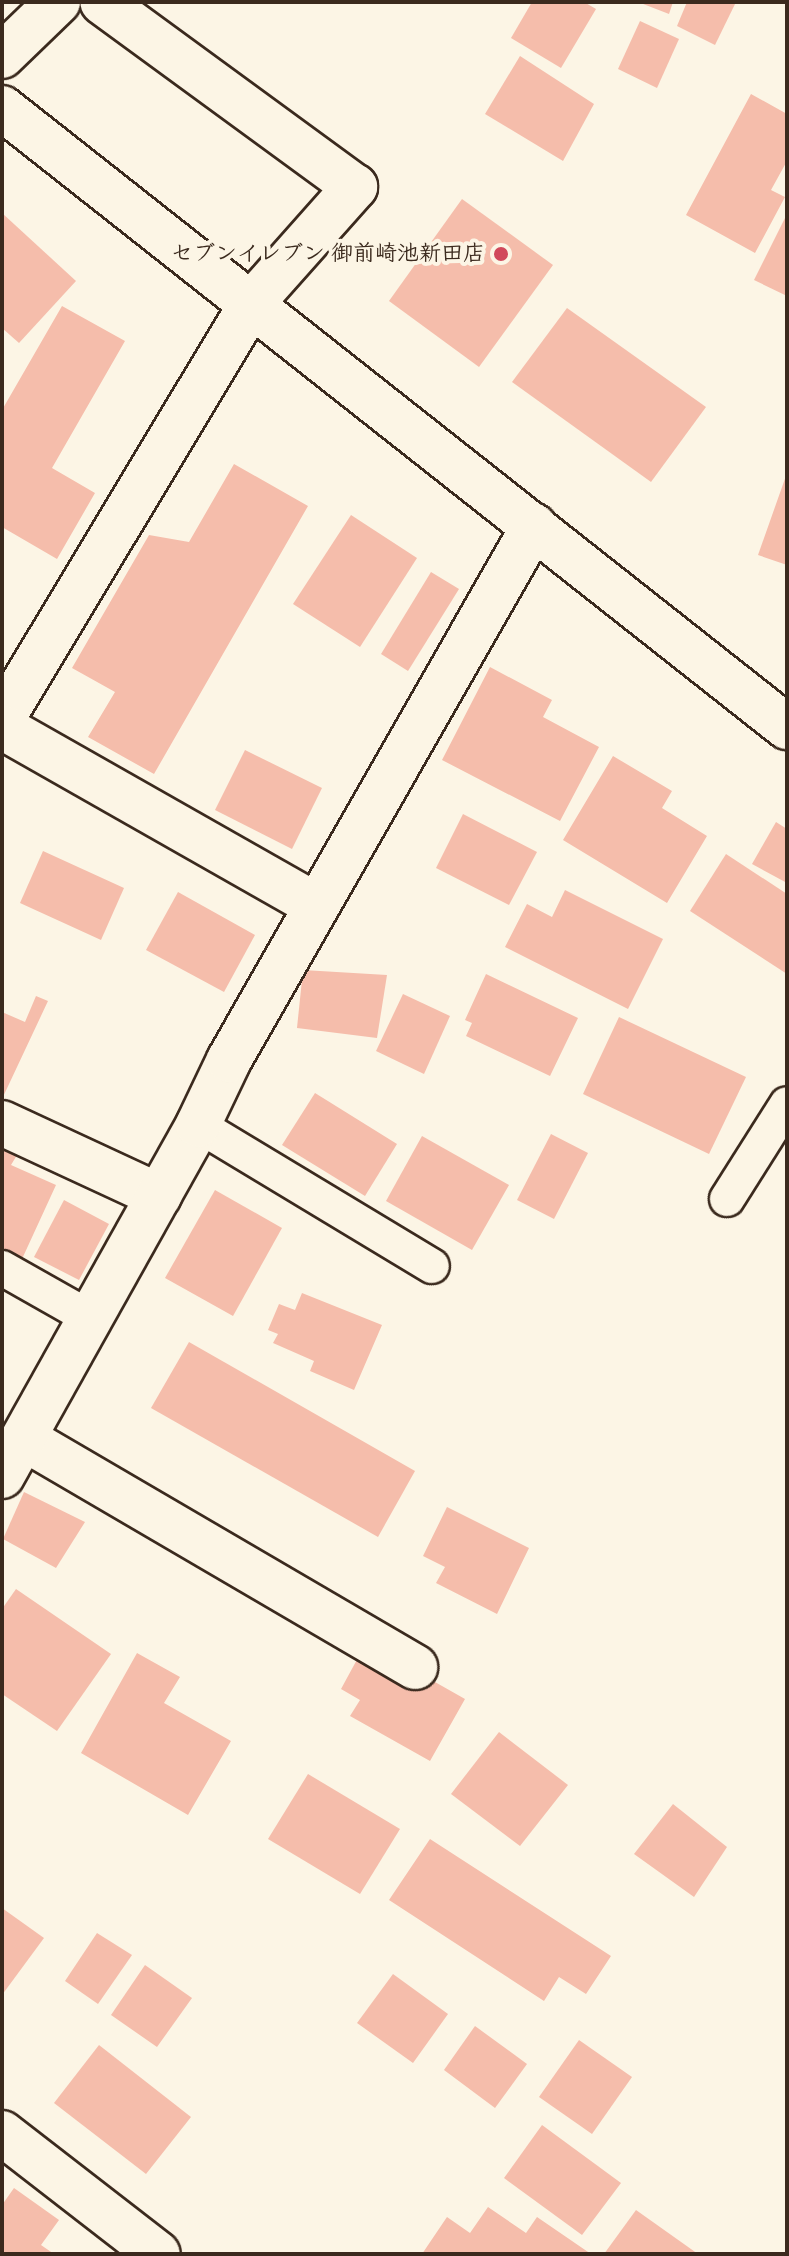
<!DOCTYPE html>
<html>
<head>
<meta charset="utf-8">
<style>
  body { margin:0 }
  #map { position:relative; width:789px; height:2256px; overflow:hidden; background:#fcf5e5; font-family:"Balsamiq Sans","Klee One",sans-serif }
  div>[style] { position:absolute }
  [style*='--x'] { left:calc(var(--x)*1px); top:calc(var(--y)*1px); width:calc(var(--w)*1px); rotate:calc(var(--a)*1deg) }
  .building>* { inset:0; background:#f5bdab }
  .roads { filter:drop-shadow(2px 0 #3b2a1e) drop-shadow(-2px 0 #3b2a1e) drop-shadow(0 2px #3b2a1e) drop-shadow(0 -2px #3b2a1e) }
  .service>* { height:34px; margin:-17px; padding:0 17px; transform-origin:17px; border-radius:17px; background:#fcf5e5 }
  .minor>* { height:44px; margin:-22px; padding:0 22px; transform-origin:22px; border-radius:22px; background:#fcf5e5 }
  .tertiary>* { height:44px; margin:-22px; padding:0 22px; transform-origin:22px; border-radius:22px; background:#fcf5e5 }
  .dots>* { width:22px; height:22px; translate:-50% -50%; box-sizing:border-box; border:4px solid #fcf5e5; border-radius:50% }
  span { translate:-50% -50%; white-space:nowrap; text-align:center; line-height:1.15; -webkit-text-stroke:8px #fcf5e5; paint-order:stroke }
  .poi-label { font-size:22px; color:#3b2a1e; font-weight:700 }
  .right { translate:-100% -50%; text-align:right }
  .frame { position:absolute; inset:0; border:4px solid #3b2a1e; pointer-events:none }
</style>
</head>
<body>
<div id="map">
  <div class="building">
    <i style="clip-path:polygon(532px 2px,584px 2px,596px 9px,561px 68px,511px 38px)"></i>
    <i style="clip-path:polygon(638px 2px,673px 2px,669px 14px)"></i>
    <i style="clip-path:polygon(687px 2px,736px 2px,715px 45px,677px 26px)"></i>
    <i style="clip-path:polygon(640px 21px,679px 39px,657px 88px,618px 69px)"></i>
    <i style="clip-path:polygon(520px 56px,594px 104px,563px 161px,485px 114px)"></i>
    <i style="clip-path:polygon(751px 94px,787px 114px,787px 161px,771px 190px,785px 197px,755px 253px,686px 215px)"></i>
    <i style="clip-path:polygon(462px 199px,553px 265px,479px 367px,389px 301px)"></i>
    <i style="clip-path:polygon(2px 213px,76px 281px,19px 343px,2px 328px)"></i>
    <i style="clip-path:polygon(787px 214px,787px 296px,754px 280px)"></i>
    <i style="clip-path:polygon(62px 306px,125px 341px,52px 468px,95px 493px,57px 559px,2px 527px,2px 410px)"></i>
    <i style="clip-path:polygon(567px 308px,706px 407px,651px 482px,512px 382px)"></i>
    <i style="clip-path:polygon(234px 464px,308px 506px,154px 774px,88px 737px,115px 692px,72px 668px,149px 535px,189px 542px)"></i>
    <i style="clip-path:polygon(787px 473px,787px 565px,758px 555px)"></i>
    <i style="clip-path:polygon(351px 515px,417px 558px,360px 647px,293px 604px)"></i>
    <i style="clip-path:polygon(431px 572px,459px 589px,408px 671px,381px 654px)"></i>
    <i style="clip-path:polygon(490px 667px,552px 700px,543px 717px,599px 747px,560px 821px,442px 760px)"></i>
    <i style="clip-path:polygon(245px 750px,322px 788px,292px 849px,215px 810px)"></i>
    <i style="clip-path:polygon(613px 756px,672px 791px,662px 808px,707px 836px,667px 903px,563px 840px)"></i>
    <i style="clip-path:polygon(463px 814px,537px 852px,509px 905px,436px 868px)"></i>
    <i style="clip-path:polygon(776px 822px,787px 829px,787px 883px,752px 864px)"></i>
    <i style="clip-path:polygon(43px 851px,124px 888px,101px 940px,20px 903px)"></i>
    <i style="clip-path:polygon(726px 854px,787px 894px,787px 974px,690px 911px)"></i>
    <i style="clip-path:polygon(565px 890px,663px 939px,628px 1009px,505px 947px,527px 904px,552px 917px)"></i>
    <i style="clip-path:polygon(178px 892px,255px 935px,224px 992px,146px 950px)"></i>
    <i style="clip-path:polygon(303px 970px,387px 975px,377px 1038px,297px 1028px)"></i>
    <i style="clip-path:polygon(486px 974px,578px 1018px,550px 1076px,466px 1036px,472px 1023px,465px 1020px)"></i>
    <i style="clip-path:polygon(403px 994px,450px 1016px,424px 1074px,376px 1051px)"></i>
    <i style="clip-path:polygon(36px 996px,48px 1001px,2px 1099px,2px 1012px,25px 1022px)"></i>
    <i style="clip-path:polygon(619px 1017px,746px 1077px,709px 1154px,583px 1094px)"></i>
    <i style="clip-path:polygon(315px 1093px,397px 1144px,365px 1196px,282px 1145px)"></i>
    <i style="clip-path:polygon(551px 1134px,588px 1153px,554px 1219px,517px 1200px)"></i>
    <i style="clip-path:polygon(422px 1136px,509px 1185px,472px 1250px,386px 1201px)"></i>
    <i style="clip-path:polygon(2px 1150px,17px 1155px,11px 1165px,56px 1185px,22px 1259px,2px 1248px)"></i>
    <i style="clip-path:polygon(215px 1190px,282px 1228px,233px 1316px,165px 1278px)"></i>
    <i style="clip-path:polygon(64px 1200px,109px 1224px,79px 1280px,34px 1257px)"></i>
    <i style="clip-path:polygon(302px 1293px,382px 1325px,354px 1390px,310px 1371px,314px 1361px,273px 1343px,278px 1334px,268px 1330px,279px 1304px,295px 1310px)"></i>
    <i style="clip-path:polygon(189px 1342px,415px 1471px,378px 1537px,151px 1408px)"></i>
    <i style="clip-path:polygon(24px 1492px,85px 1522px,56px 1568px,3px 1539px)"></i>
    <i style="clip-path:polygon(447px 1507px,529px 1548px,497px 1614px,436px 1583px,445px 1567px,423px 1556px)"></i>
    <i style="clip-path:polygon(16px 1589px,111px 1654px,57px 1731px,2px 1694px,2px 1609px)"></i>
    <i style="clip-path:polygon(366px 1643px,465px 1699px,430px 1761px,350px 1716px,360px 1700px,341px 1689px)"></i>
    <i style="clip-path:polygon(137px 1653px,180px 1677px,164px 1703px,231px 1741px,188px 1815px,81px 1753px)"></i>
    <i style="clip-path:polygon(499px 1732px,568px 1785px,520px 1846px,451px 1794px)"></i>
    <i style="clip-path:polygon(308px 1774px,400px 1829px,360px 1894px,268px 1839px)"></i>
    <i style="clip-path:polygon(673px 1804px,727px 1847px,694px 1897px,634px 1854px)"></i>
    <i style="clip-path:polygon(430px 1839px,611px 1956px,586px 1994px,559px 1977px,544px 2001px,389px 1900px)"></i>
    <i style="clip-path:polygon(2px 1908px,44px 1938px,2px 1995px)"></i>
    <i style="clip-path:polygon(97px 1933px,132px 1955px,98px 2004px,65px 1981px)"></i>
    <i style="clip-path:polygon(145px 1965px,192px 1998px,157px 2047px,111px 2015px)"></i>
    <i style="clip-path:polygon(393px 1974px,448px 2014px,413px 2063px,357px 2023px)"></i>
    <i style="clip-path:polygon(475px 2026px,527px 2064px,495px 2108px,444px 2070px)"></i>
    <i style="clip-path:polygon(579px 2040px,632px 2077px,592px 2134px,539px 2097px)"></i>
    <i style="clip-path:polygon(99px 2045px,191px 2117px,146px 2174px,54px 2103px)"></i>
    <i style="clip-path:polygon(542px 2125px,621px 2183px,582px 2235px,504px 2178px)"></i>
    <i style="clip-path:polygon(14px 2188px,59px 2220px,41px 2245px,54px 2254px,2px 2254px,2px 2205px)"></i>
    <i style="clip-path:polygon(488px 2207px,526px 2233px,537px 2217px,591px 2254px,422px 2254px,447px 2217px,470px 2233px)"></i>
    <i style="clip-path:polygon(636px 2210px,698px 2254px,604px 2254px)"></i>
  </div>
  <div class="roads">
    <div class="service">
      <i style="--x:198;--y:1125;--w:273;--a:31.1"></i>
      <i style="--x:727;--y:1199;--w:112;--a:-57.7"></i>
      <i style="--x:2;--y:1268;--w:103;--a:29.5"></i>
    </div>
    <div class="minor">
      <i style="--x:2;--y:56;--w:78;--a:-44"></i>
      <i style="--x:2;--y:719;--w:484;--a:-59"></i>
      <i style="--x:251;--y:304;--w:157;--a:-48.4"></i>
      <i style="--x:355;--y:187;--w:313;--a:-143.8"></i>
      <i style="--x:2;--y:727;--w:362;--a:29.6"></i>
      <i style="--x:2;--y:1123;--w:173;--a:24.9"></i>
      <i style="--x:25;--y:1439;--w:452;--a:30.3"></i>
      <i style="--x:2;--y:1476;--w:402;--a:-60.8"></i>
      <i style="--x:198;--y:1125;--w:72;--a:-64.5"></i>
      <i style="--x:229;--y:1060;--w:615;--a:-60.27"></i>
      <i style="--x:2;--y:2133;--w:197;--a:37.8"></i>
    </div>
    <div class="tertiary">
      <i style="--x:2;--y:108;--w:1000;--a:38.26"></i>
    </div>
  </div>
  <div class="dots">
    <i style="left:501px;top:254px;background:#d1495b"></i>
  </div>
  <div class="poi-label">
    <span class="right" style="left:485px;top:254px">セブンイレブン 御前崎池新田店</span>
  </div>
  <div class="frame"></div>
</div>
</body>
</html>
